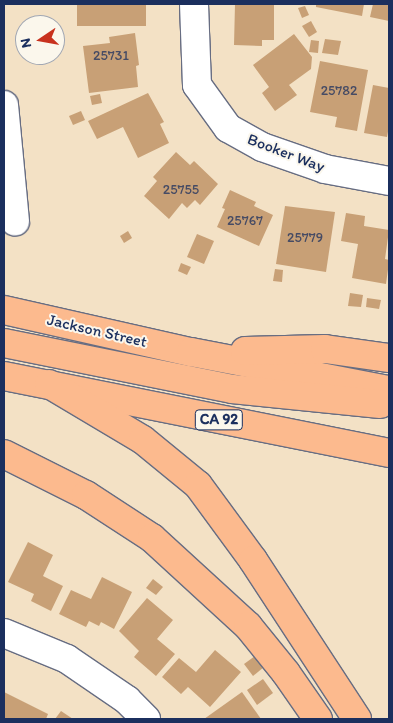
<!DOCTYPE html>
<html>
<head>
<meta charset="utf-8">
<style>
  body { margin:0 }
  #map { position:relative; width:393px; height:723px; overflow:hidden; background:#f3e1c5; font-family:Itim,sans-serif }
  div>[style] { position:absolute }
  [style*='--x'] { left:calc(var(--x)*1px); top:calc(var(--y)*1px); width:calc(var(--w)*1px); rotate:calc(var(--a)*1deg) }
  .building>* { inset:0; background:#c8a076 }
  .roads { filter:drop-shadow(1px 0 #676d82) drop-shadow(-1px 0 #676d82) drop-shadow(0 1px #676d82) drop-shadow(0 -1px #676d82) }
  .minor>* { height:28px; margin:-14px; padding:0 14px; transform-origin:14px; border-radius:14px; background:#fff }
  .motorway>* { height:28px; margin:-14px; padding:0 14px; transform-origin:14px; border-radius:14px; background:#fcba8e }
  span { translate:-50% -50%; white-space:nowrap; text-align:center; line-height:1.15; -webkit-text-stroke:4px #fbf7ec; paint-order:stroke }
  .number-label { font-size:14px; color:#464b64 }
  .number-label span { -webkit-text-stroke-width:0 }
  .shield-label span { padding:1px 4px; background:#fbf7ec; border:1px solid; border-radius:4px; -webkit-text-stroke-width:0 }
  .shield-label { font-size:15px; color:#1b2f5e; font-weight:700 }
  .street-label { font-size:16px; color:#1b2f5e }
  .frame { position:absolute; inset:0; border:5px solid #1b2f5e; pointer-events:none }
  .north { position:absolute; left:15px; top:15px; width:50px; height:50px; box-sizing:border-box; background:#fbf7ec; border:1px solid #a1a7b3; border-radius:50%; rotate:258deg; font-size:14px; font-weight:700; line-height:20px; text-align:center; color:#1b2f5e }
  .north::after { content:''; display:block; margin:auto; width:18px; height:22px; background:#c8321e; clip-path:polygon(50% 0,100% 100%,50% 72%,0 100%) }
</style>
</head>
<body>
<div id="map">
  <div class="building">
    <i style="clip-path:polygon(77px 4px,146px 4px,146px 26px,77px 26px)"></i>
    <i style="clip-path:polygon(235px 4px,274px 4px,274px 40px,262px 40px,262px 46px,234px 45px)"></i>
    <i style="clip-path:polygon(316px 4px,364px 4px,362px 16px,316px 7px)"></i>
    <i style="clip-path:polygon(373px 4px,389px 4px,389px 21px,370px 17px)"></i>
    <i style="clip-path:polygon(305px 6px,309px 15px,302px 18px,298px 8px)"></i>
    <i style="clip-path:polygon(311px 21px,317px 32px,309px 37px,302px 26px)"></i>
    <i style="clip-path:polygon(135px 33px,139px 65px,136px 66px,138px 87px,89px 93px,83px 46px,110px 43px,109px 37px)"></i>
    <i style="clip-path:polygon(294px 34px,312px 57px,311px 69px,289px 85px,297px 95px,275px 111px,262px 93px,269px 87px,253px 65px)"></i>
    <i style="clip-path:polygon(325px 39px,341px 41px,338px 55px,322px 53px)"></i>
    <i style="clip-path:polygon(311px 40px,319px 41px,318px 53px,309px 52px)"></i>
    <i style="clip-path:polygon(320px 61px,368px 70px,357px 131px,335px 127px,337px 117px,310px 112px)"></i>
    <i style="clip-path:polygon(373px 85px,389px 88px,389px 126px,387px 137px,364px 133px)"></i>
    <i style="clip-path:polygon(148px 93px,164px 122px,160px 124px,169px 143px,138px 158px,123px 127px,97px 139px,88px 121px)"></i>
    <i style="clip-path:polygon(100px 94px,102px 103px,92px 105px,90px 96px)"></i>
    <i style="clip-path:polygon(81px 111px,85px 120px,73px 125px,69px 116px)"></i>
    <i style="clip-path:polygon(176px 152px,190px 165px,194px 161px,218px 184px,200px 205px,195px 200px,187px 208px,182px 203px,169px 219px,144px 196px,157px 181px,153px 177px)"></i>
    <i style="clip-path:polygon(230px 190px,256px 202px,254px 206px,273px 215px,259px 246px,217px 227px,225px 209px,222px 208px)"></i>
    <i style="clip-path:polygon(285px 206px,335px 212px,326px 272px,276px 264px)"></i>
    <i style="clip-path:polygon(346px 213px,365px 216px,364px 226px,389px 230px,385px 259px,389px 260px,389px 262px,386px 284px,352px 278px,358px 244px,341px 241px)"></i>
    <i style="clip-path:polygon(128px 231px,132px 238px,124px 243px,120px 236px)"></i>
    <i style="clip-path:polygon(197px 234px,214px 241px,204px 264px,187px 257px)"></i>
    <i style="clip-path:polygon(181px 263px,191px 267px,187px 275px,178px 271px)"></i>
    <i style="clip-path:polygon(275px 269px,283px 270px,282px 282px,273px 281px)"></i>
    <i style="clip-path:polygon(350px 293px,363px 295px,361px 307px,348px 306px)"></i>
    <i style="clip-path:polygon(367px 298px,381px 300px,379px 309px,366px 307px)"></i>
    <i style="clip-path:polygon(28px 542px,53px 555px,43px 576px,63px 586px,51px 611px,31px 601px,34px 594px,8px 582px)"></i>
    <i style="clip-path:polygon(102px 577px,132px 592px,114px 629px,101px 622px,99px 626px,89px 621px,86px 627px,59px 614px,71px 590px,91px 599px)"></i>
    <i style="clip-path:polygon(153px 579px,163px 587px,156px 595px,146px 588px)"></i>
    <i style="clip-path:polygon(147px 598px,173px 620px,157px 639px,175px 654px,156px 676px,134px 657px,139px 651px,119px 631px)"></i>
    <i style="clip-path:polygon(215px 650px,241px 672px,210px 707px,188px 687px,181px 694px,162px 677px,179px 658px,196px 672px)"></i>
    <i style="clip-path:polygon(255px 656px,264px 667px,253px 676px,244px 664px)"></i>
    <i style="clip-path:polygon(263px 679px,273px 693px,257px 705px,247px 690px)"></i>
    <i style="clip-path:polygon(4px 692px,48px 714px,46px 719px,4px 719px)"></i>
    <i style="clip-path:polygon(242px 692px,261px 719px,204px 719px)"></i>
    <i style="clip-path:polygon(61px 711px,73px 719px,55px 719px)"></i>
  </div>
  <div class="roads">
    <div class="minor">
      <i style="--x:194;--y:4;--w:81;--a:87.9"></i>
      <i style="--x:197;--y:85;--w:53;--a:54.2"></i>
      <i style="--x:228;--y:128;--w:39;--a:29"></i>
      <i style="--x:262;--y:147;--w:67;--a:19.2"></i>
      <i style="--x:325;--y:169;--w:65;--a:10.6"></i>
      <i style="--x:4;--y:105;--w:117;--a:84.6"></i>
      <i style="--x:4;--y:633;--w:68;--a:22.4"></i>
      <i style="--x:67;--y:659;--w:73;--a:34.3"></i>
      <i style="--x:127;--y:700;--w:27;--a:45"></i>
    </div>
    <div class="motorway">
      <i style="--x:4;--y:310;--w:192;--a:12.7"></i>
      <i style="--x:191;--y:352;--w:202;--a:10.9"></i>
      <i style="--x:4;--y:343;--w:233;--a:11.4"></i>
      <i style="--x:232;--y:389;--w:149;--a:5.8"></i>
      <i style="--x:245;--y:351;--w:80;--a:-1.4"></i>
      <i style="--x:325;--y:349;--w:65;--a:8"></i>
      <i style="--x:4;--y:376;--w:393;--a:11.3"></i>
      <i style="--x:49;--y:384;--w:109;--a:30.8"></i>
      <i style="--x:143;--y:440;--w:71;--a:39.3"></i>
      <i style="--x:198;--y:485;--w:93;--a:53.7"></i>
      <i style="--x:253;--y:560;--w:190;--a:56.8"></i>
      <i style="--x:4;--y:454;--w:92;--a:26.6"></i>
      <i style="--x:86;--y:495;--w:79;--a:33.1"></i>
      <i style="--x:152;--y:538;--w:130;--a:42.5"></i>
      <i style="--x:248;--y:626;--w:60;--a:51"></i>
      <i style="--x:286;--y:673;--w:56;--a:55.2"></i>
    </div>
  </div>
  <div class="number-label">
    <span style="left:111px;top:56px">25731</span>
    <span style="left:339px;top:91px">25782</span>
    <span style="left:181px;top:190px">25755</span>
    <span style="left:245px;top:221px">25767</span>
    <span style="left:305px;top:238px">25779</span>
  </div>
  <div class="shield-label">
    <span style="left:219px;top:420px">CA 92</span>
  </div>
  <div class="street-label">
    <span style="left:286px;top:153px;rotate:21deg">Booker Way</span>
    <span style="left:97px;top:331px;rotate:13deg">Jackson Street</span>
  </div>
  <div class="frame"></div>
  <div class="north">N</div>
</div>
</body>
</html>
